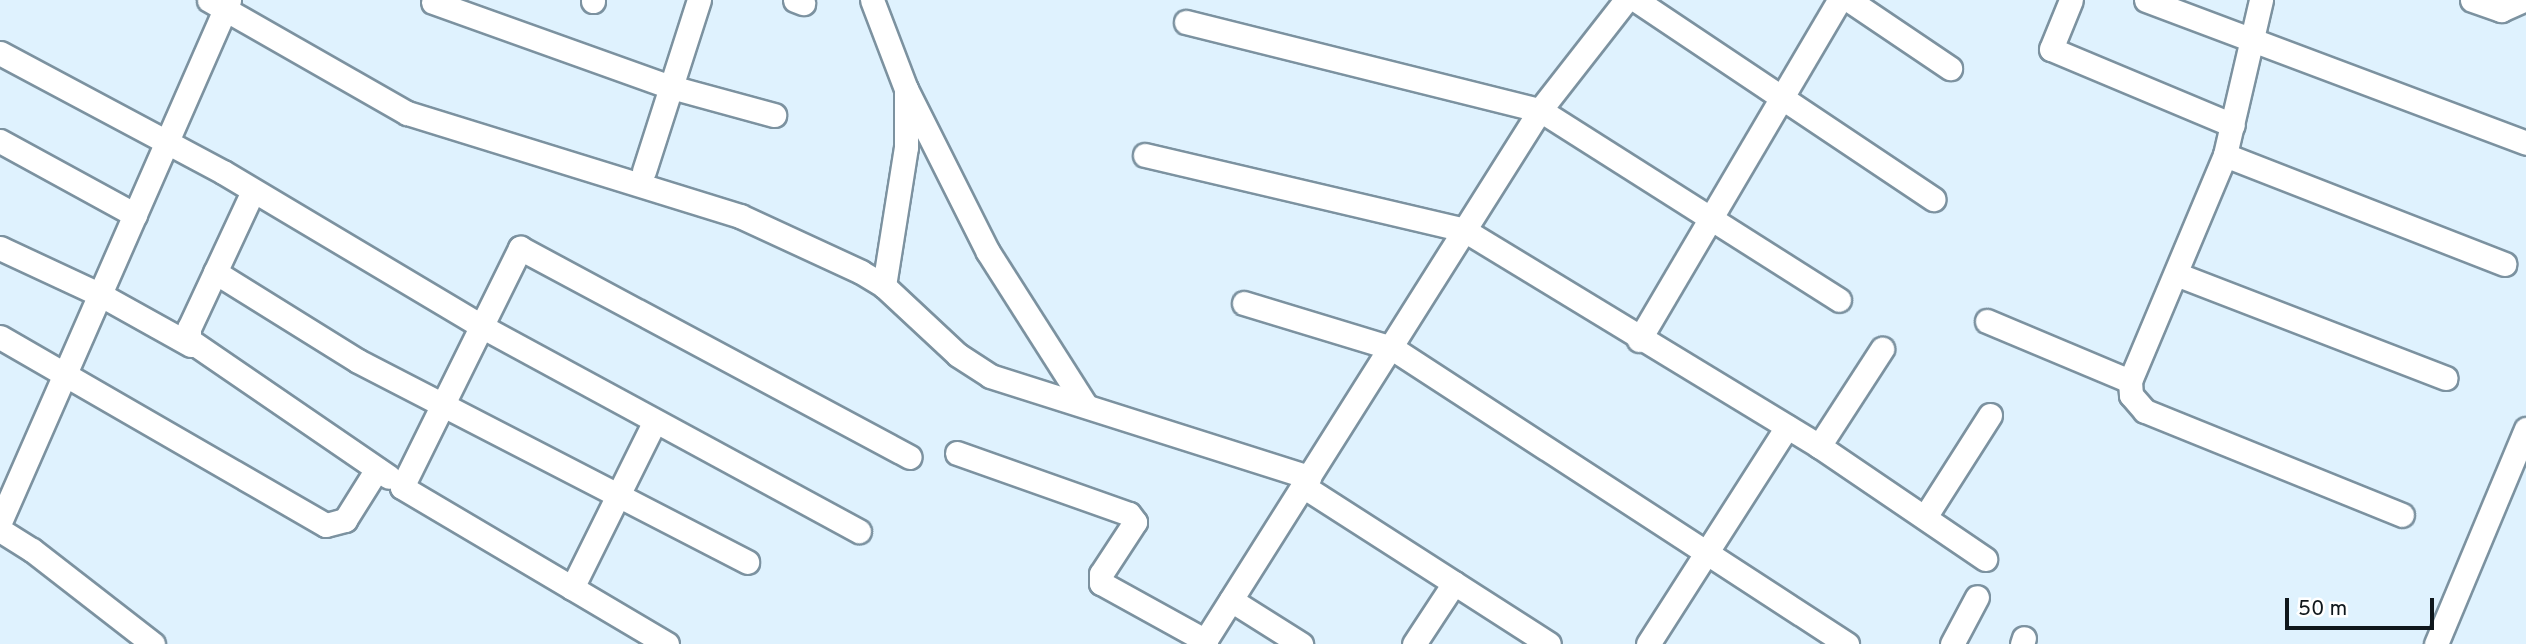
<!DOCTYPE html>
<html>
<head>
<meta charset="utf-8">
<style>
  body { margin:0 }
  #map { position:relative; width:2526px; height:644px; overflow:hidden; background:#dff2fe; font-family:Overpass,sans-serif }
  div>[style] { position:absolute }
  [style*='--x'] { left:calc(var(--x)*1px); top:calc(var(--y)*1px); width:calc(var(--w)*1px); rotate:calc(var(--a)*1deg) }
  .roads { filter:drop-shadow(2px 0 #7c92a0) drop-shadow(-2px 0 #7c92a0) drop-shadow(0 2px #7c92a0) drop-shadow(0 -2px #7c92a0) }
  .minor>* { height:23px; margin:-11.5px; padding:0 11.5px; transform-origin:11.5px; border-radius:11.5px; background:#fff }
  span { translate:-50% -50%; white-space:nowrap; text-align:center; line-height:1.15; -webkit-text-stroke:5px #fff; paint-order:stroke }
  .scale { position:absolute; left:2285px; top:598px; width:149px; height:32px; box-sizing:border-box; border:4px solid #0f171c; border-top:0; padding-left:9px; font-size:21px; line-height:24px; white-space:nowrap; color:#0f171c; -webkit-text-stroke:5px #fff; paint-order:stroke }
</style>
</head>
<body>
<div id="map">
  <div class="roads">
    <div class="minor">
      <i style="--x:209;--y:0;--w:228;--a:29.7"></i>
      <i style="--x:407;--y:113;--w:349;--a:17.2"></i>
      <i style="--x:740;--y:216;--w:133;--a:24.8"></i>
      <i style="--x:861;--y:272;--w:27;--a:31"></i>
      <i style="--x:884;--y:286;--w:101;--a:43"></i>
      <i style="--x:958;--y:355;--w:38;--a:33"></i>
      <i style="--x:990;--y:376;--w:335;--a:17.6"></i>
      <i style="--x:795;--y:0;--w:9;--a:21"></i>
      <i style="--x:872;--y:0;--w:95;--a:69.1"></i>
      <i style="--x:906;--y:89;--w:58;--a:90"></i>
      <i style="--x:906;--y:147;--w:141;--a:99"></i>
      <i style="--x:1636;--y:0;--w:358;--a:33.8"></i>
      <i style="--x:1849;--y:0;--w:122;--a:34"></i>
      <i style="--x:2071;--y:0;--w:53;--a:112.2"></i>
      <i style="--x:2051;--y:49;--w:197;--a:22.7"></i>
      <i style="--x:2146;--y:0;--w:406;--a:20.6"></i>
      <i style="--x:2261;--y:0;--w:159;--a:103.1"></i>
      <i style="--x:2225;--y:155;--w:245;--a:112.8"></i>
      <i style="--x:2130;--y:381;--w:14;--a:86"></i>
      <i style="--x:2131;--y:395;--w:21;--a:49"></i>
      <i style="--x:2145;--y:411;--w:277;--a:22"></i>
      <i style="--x:2472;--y:0;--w:31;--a:19"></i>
      <i style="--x:2501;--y:10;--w:24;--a:-24"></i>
      <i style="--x:593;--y:1;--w:1;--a:-90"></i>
      <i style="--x:433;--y:2;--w:253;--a:19.7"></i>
      <i style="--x:671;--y:87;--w:107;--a:15.2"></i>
      <i style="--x:1186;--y:22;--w:365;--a:14"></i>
      <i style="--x:1540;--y:110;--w:354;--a:32.4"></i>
      <i style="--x:0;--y:53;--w:253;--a:28.1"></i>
      <i style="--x:223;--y:172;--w:300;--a:30.8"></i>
      <i style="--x:481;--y:326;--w:430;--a:28.5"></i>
      <i style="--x:906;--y:89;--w:182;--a:63.3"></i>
      <i style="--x:988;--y:252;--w:180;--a:57.5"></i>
      <i style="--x:0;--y:141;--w:154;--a:28.7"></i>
      <i style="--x:1145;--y:155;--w:328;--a:13.2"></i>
      <i style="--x:1464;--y:230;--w:416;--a:31.3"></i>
      <i style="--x:1819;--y:446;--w:201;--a:34.2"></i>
      <i style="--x:2225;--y:155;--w:300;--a:21.3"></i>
      <i style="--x:644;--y:171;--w:180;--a:-72.2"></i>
      <i style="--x:253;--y:191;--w:151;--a:115"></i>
      <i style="--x:189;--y:328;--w:12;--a:90"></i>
      <i style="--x:189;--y:340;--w:242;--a:34.4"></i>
      <i style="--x:0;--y:248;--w:111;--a:25"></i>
      <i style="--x:101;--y:295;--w:103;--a:29.1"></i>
      <i style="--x:215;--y:272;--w:168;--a:31.9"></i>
      <i style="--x:358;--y:361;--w:438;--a:27.3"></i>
      <i style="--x:2176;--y:274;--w:289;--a:21.1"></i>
      <i style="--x:1244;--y:303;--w:155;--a:16.9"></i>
      <i style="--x:1392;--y:348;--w:543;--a:33.05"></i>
      <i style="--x:1987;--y:321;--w:155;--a:22.8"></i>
      <i style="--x:0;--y:337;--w:376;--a:30"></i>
      <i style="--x:326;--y:525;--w:20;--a:-15"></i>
      <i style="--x:345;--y:520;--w:60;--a:-57.9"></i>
      <i style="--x:1639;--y:340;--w:394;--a:-59.5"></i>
      <i style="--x:1819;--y:446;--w:116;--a:-57"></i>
      <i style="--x:957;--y:453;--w:182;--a:19.5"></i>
      <i style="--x:1129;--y:514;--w:10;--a:53"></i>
      <i style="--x:1135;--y:522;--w:62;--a:123.2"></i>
      <i style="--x:1101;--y:574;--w:9;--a:90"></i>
      <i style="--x:1101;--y:583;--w:120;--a:28.9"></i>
      <i style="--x:1303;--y:486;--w:292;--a:32.7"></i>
      <i style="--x:1925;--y:517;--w:121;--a:-57.5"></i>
      <i style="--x:0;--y:522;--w:570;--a:-66.31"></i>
      <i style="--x:0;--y:530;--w:38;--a:32"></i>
      <i style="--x:32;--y:550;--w:153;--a:37.8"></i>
      <i style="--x:572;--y:588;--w:186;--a:-63.6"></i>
      <i style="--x:1231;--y:600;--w:83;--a:32.2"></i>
      <i style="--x:667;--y:644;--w:308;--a:-149.4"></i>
      <i style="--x:402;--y:487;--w:267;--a:-63.7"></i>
      <i style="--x:520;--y:248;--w:442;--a:28.2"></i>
      <i style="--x:1203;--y:644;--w:631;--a:-57.74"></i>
      <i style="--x:1540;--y:110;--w:140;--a:-52"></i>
      <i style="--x:1414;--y:644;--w:73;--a:-56.7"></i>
      <i style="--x:1648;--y:644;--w:258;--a:-57.4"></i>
      <i style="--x:1952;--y:644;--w:53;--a:-62"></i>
      <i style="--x:2022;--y:644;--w:6;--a:-72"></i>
      <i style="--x:2436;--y:644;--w:233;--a:-67.3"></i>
    </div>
  </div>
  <div class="scale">50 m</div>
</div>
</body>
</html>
